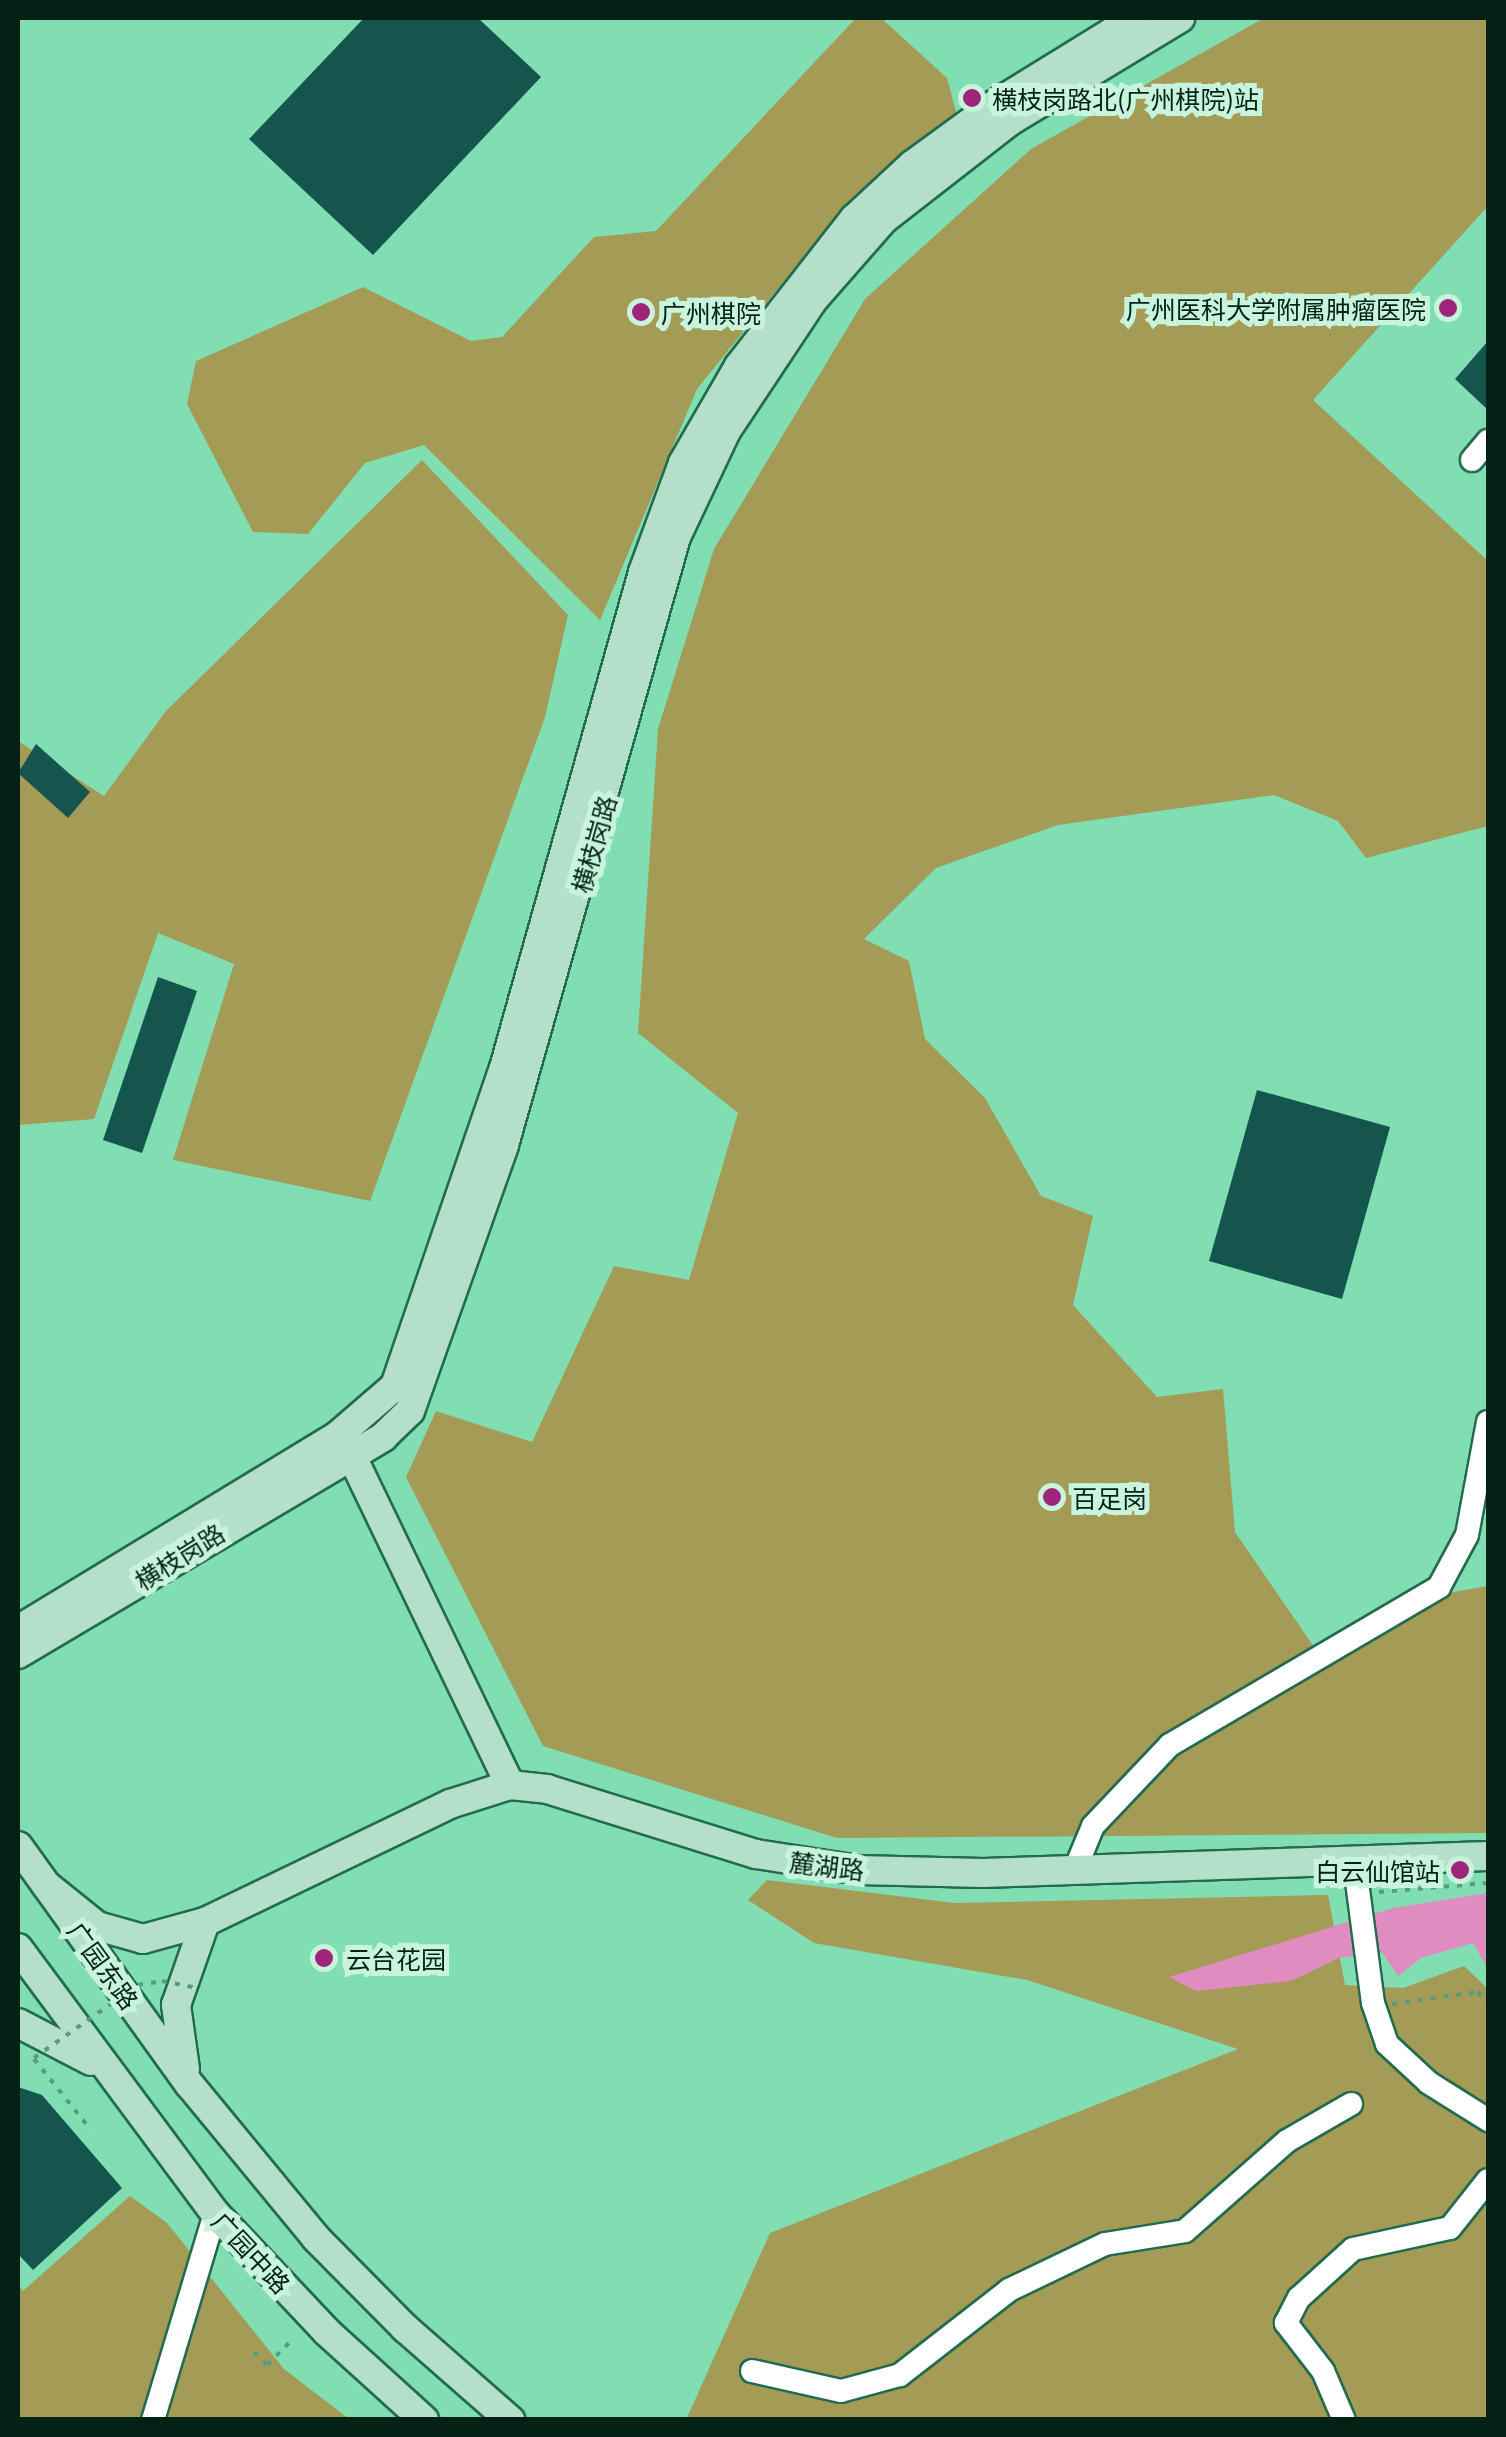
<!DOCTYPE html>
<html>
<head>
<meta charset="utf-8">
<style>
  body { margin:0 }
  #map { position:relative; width:1506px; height:2437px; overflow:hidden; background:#81ddb2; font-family:Georgia,"Noto Sans SC",serif }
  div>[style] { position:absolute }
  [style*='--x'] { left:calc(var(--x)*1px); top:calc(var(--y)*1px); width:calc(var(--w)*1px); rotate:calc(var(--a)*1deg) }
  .green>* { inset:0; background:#a39b56 }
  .water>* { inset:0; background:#e08cc0 }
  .building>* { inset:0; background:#14564d }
  .path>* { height:4px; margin-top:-2px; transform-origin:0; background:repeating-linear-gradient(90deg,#569d7d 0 5px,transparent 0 13px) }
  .roads { filter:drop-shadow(2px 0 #226b4d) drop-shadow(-2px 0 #226b4d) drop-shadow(0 2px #226b4d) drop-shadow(0 -2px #226b4d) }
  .minor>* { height:22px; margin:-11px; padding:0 11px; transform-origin:11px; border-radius:11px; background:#fff }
  .major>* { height:28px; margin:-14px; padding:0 14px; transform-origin:14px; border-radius:14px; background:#b4e0cb }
  .path-bridge>* { height:4px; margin-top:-2px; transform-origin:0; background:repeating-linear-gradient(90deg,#569d7d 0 5px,transparent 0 13px) }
  .dots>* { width:28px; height:28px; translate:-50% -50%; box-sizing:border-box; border:5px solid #c8f4dd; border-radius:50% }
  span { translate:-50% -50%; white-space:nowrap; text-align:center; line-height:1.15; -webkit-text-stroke:10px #c8f4dd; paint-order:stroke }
  .poi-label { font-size:25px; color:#032115 }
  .left { translate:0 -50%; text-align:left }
  .right { translate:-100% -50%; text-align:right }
  .street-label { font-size:25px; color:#032115 }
  .frame { position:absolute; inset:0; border:20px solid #032115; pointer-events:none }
</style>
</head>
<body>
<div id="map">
  <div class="green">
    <i style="clip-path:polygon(856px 18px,881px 18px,947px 78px,957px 115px,845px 205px,697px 389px,600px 620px,424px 445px,365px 463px,308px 534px,253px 532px,187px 404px,196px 361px,363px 287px,471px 341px,502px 337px,594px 237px,656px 231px)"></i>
    <i style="clip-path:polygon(1264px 18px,1488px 18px,1488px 206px,1313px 400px,1488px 561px,1488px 826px,1366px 858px,1338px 821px,1274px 795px,1058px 825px,936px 868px,864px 939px,909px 961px,925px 1039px,985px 1098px,1041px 1196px,1093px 1216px,1073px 1305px,1157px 1397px,1223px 1389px,1235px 1532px,1327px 1666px,1448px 1593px,1488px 1586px,1488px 1833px,837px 1838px,543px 1746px,406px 1477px,436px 1411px,532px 1442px,614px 1266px,689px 1280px,738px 1113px,638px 1033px,658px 729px,714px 549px,865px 299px,1031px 149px)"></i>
    <i style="clip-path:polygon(422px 460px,568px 615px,545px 717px,370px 1201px,173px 1160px,234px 964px,158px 933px,94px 1119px,18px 1125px,18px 741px,104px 796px,166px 711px)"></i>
    <i style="clip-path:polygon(767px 1880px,954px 1903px,1328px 1895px,1345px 1985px,1403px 1988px,1464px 1966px,1488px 1989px,1488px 2419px,686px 2420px,770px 2233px,1238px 2049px,1027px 1980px,814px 1943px,748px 1900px)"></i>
    <i style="clip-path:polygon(130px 2196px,167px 2223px,284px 2369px,349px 2419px,18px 2419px,18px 2285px,23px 2291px)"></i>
  </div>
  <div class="water">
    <i style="clip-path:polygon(1488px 1893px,1488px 1969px,1473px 1943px,1421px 1958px,1398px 1976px,1382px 1952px,1339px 1958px,1291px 1981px,1196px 1991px,1169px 1977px,1393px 1908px)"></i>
  </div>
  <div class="building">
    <i style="clip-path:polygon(364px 18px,478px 18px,541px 77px,373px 255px,249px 139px)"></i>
    <i style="clip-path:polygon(1488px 341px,1488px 410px,1455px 379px)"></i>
    <i style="clip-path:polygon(36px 744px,90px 792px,68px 818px,18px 773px)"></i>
    <i style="clip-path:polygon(158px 977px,197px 991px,142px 1153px,103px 1140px)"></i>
    <i style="clip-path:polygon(1257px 1090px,1390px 1127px,1342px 1299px,1209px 1261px)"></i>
    <i style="clip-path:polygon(18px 2087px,42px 2095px,122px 2188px,33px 2270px,18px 2254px)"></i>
  </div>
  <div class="path">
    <i style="--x:1379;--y:1892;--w:109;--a:-4.7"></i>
    <i style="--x:1392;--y:2004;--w:86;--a:-8"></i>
    <i style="--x:1477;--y:1992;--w:16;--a:45"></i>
    <i style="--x:34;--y:2059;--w:91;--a:51.2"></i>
    <i style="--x:254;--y:2352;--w:18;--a:45"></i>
    <i style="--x:267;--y:2365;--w:34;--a:-45"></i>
  </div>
  <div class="roads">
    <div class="minor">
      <i style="--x:1472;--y:460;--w:25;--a:-50"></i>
      <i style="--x:1354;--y:1859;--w:145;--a:82.5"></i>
      <i style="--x:1373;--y:2003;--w:43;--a:71.1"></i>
      <i style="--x:1387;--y:2044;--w:57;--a:42.9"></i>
      <i style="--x:1429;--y:2083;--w:70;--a:32.1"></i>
      <i style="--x:1076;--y:1867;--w:44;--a:-67.5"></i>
      <i style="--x:1093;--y:1826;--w:112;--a:-46.5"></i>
      <i style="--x:1170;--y:1745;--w:312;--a:-30.4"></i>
      <i style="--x:1439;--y:1587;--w:59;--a:-61.7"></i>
      <i style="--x:1467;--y:1535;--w:115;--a:-79.5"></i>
      <i style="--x:752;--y:2371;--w:91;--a:12.7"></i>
      <i style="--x:841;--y:2391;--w:61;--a:-15.2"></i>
      <i style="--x:900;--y:2375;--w:138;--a:-37.9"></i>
      <i style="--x:1009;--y:2290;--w:106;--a:-25.6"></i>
      <i style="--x:1105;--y:2244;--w:81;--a:-9.2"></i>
      <i style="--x:1185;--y:2231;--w:136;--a:-41.4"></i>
      <i style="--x:1287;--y:2141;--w:74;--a:-30"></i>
      <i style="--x:153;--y:2420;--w:216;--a:-73.3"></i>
      <i style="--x:1344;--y:2420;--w:53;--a:-113.2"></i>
      <i style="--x:1323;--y:2371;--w:61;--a:-127.6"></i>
      <i style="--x:1286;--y:2323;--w:28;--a:-63"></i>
      <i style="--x:1299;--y:2298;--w:73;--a:-42.2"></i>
      <i style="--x:1353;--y:2249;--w:99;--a:-12.2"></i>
      <i style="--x:1450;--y:2228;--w:61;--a:-51.6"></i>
    </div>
    <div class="major">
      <i style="--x:344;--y:1440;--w:383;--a:64.3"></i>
      <i style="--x:18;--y:1630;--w:372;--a:-31.3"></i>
      <i style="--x:336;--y:1437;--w:78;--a:-40.8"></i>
      <i style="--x:395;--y:1386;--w:336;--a:-71.1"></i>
      <i style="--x:504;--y:1068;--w:515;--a:-74.34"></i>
      <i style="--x:643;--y:572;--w:116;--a:-69.8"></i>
      <i style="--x:683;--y:463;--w:112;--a:-60"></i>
      <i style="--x:739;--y:366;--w:187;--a:-52"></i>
      <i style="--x:854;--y:219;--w:79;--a:-43"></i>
      <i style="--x:912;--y:165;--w:105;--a:-36.1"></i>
      <i style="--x:997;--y:103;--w:162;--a:-31.6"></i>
      <i style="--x:18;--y:1654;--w:425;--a:-30.7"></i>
      <i style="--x:383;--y:1437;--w:37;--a:-44"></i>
      <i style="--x:410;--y:1411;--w:282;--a:-70.5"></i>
      <i style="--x:504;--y:1145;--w:632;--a:-74.2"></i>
      <i style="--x:676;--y:537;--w:117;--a:-64.7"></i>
      <i style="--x:726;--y:431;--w:157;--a:-56.4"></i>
      <i style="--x:813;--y:300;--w:108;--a:-48.8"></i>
      <i style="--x:884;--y:219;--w:160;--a:-37.9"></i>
      <i style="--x:1010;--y:121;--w:199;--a:-31.2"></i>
      <i style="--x:18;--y:1846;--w:294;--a:54.3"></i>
      <i style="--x:190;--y:2085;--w:198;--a:50.5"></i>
      <i style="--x:316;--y:2238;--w:127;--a:45.3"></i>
      <i style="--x:405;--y:2328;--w:140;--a:41.2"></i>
      <i style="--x:46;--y:1885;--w:65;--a:38.8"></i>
      <i style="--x:97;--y:1926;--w:48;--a:15.8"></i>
      <i style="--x:143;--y:1939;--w:64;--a:-15.3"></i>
      <i style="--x:205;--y:1922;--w:272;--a:-25.7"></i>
      <i style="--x:450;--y:1804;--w:63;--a:-17.6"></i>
      <i style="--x:510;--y:1785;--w:37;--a:6"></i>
      <i style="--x:547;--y:1789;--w:219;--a:17.3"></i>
      <i style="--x:756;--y:1854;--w:103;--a:8.9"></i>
      <i style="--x:858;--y:1870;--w:125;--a:1.4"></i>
      <i style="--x:983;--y:1873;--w:505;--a:-1.93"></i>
      <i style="--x:18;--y:1948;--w:330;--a:53.4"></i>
      <i style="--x:215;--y:2213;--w:163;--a:46.7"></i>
      <i style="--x:327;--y:2332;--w:131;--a:42.2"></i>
      <i style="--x:18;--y:2023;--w:82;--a:27.5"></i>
      <i style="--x:185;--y:2069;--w:65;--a:-98"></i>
      <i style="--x:176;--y:2005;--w:88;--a:-70.7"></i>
    </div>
  </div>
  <div class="path-bridge">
    <i style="--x:34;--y:2058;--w:127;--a:-35.1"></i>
    <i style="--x:138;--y:1985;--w:24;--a:-9"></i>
    <i style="--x:162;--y:1981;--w:38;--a:11"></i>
  </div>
  <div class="dots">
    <i style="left:972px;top:98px;background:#9f257b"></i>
    <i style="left:1448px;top:308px;background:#9f257b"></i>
    <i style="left:641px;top:312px;background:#9f257b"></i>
    <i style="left:1052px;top:1497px;background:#9f257b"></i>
    <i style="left:1460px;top:1870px;background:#9f257b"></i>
    <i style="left:324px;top:1958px;background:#9f257b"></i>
  </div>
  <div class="poi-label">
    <span class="left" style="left:992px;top:98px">横枝岗路北(广州棋院)站</span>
    <span class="right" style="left:1426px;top:308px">广州医科大学附属肿瘤医院</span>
    <span class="left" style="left:661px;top:312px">广州棋院</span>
    <span class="left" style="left:1072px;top:1497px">百足岗</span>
    <span class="right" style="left:1440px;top:1870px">白云仙馆站</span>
    <span class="left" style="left:346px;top:1958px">云台花园</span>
  </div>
  <div class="street-label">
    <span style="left:593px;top:844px;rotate:-74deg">横枝岗路</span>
    <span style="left:179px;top:1556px;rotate:-32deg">横枝岗路</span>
    <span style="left:827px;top:1865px;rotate:7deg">麓湖路</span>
    <span style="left:104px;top:1965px;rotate:54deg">广园东路</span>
    <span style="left:252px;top:2252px;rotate:47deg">广园中路</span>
  </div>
  <div class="frame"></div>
</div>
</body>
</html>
